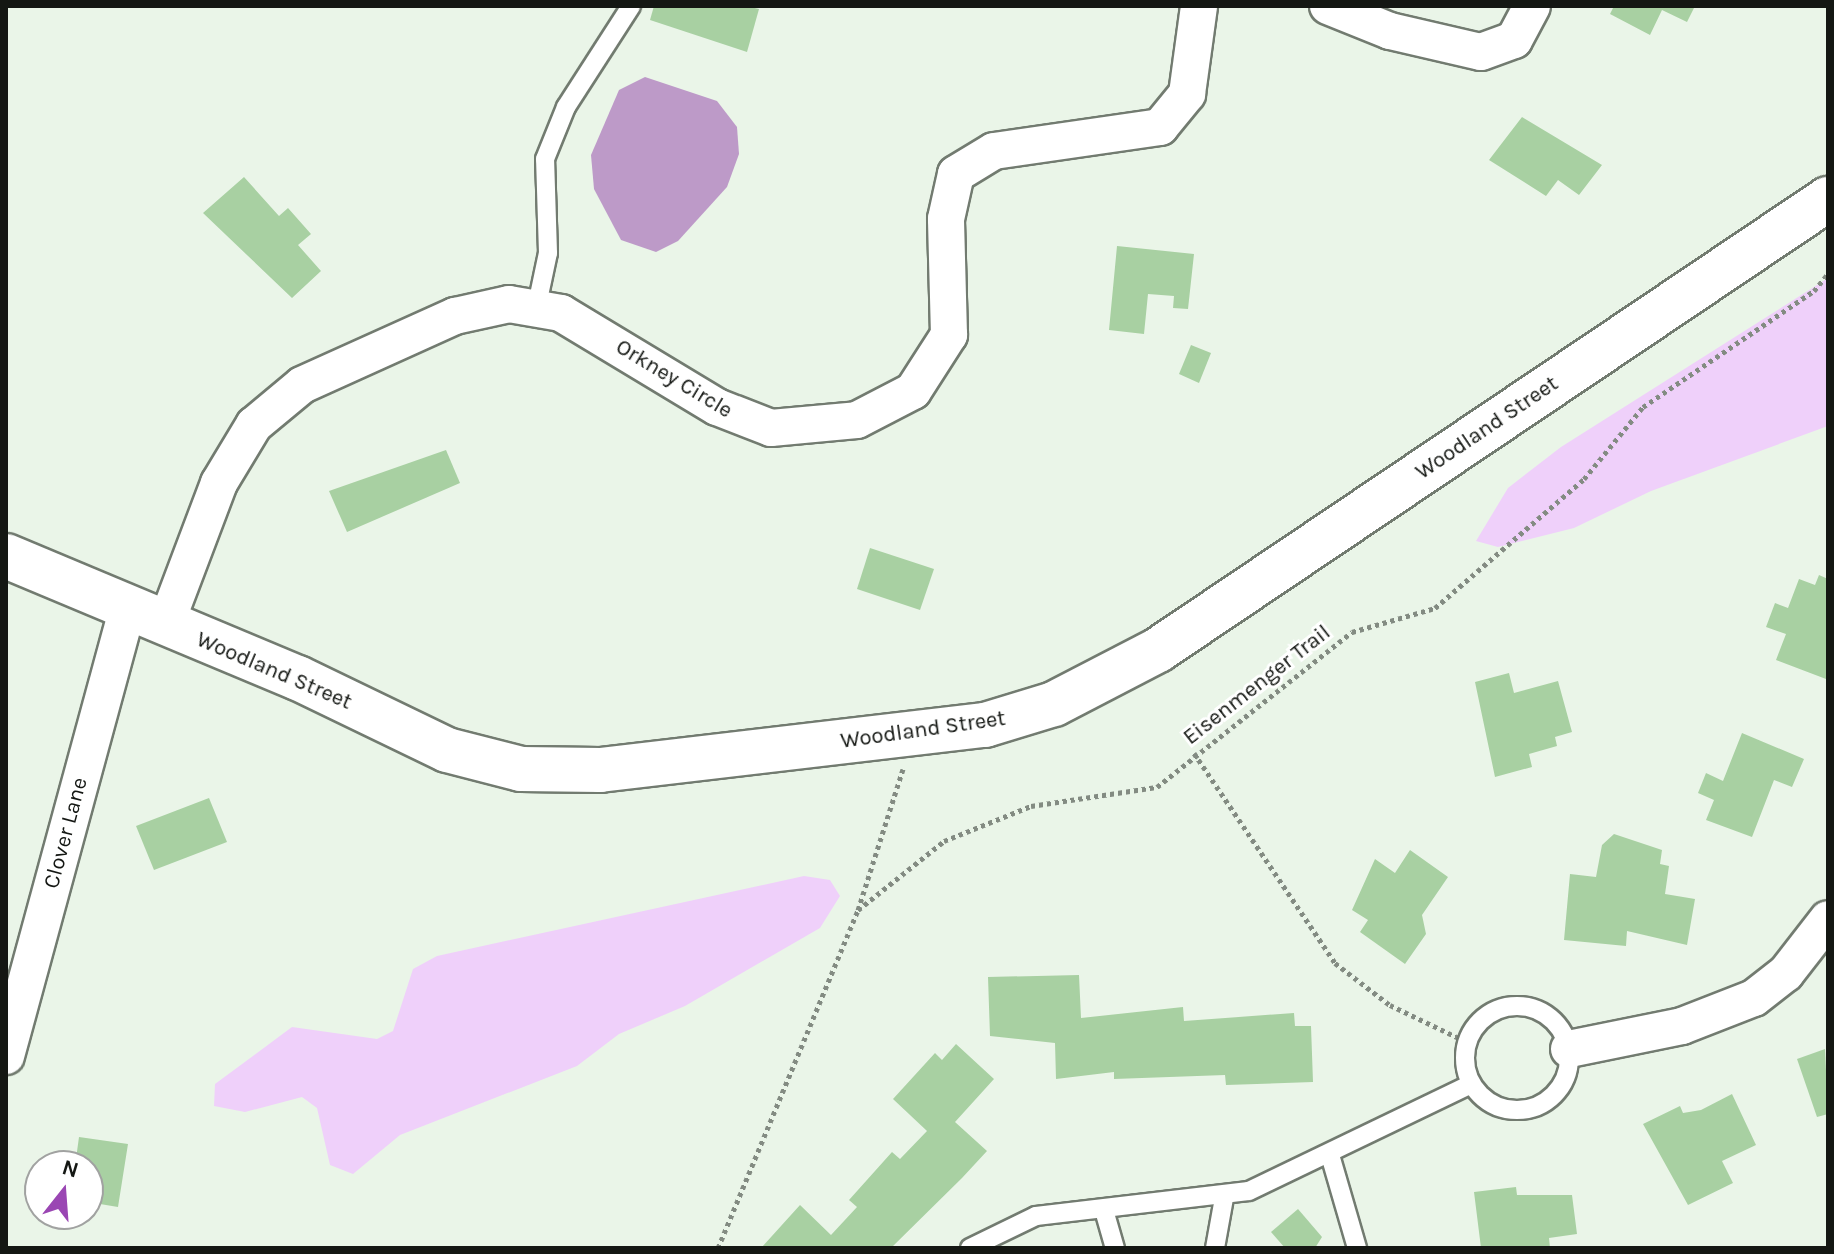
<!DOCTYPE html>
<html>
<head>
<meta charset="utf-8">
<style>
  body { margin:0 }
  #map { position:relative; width:1834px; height:1254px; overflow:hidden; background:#eaf5e8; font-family:Karla,sans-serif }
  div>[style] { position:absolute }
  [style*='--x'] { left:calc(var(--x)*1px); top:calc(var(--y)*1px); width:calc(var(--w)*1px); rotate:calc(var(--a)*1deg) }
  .green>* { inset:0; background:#efd0fa }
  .water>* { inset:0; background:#bd9ac8 }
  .building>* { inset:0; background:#a8d0a2 }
  .path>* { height:5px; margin-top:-2.5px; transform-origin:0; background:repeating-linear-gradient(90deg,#838b82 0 4px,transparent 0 8px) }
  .roads { filter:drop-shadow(2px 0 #727b70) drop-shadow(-2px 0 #727b70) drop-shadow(0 2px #727b70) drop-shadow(0 -2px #727b70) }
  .lane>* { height:18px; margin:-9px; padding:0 9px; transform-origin:9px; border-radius:9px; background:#fff }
  .lane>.ring { margin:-9px; padding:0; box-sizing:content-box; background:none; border:18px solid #fff; border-radius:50% }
  .street>* { height:36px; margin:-18px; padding:0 18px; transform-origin:18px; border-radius:18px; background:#fff }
  .secondary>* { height:44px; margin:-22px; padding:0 22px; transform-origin:22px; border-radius:22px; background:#fff }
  span { translate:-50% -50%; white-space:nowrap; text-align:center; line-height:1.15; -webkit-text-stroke:6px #fff; paint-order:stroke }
  .street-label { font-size:22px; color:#141713 }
  .frame { position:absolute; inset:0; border:8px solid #141713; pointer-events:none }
  .north { position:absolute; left:24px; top:1150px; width:80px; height:80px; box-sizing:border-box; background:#fff; border:2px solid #a1a2a1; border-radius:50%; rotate:17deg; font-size:22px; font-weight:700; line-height:32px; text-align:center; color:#141713 }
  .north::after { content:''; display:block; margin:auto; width:28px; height:36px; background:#9a46b3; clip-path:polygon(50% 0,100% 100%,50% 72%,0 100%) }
</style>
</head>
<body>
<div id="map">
  <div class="green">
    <i style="clip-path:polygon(1828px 278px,1828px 426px,1651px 491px,1574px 528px,1498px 547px,1476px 541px,1508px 488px,1561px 447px)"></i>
    <i style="clip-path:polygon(804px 876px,830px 880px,840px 896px,820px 928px,685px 1006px,619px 1034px,577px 1066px,400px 1135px,353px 1174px,330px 1165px,317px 1108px,302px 1097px,245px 1112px,214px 1106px,215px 1084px,292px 1027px,377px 1039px,393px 1031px,413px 969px,437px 956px)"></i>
  </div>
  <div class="water">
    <i style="clip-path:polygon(645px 77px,717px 101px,737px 127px,739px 154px,727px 187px,678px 241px,656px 252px,621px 240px,594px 189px,591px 155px,619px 90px)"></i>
  </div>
  <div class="building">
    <i style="clip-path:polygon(654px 6px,746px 6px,759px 9px,747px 52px,650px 20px)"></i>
    <i style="clip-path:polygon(1614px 6px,1695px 6px,1687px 22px,1662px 10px,1650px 35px,1610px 14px)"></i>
    <i style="clip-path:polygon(1522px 117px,1602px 165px,1579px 195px,1558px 180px,1546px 196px,1489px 160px)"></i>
    <i style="clip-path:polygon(244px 177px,279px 216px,288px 208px,311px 234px,298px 245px,321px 271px,292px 298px,203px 213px)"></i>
    <i style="clip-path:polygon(1117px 246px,1194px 254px,1188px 309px,1173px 308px,1174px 296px,1148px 294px,1144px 334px,1109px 330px)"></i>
    <i style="clip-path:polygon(1191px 345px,1211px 353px,1199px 383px,1179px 374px)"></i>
    <i style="clip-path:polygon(446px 450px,460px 483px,347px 532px,329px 491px)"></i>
    <i style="clip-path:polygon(870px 548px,934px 569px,920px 610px,857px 589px)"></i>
    <i style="clip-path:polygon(1819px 575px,1828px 579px,1826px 679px,1776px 660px,1786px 634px,1766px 627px,1775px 603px,1788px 608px,1799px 579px,1815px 585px)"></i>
    <i style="clip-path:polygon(1509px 673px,1514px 693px,1558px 681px,1572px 732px,1555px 737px,1557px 746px,1529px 754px,1532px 767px,1495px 777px,1475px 682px)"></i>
    <i style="clip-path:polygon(1742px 733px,1804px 759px,1792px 787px,1774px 780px,1752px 837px,1706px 820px,1714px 800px,1698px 793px,1706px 773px,1723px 781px)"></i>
    <i style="clip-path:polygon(209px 798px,227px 842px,154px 870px,136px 826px)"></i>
    <i style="clip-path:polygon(1614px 834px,1662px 850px,1660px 864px,1669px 866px,1665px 894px,1695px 899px,1687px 945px,1627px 931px,1626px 946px,1564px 940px,1570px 874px,1596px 877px,1602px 845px)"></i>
    <i style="clip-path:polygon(1410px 850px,1448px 877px,1422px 915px,1426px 934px,1405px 964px,1360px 932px,1368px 920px,1352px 910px,1375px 859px,1395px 873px)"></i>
    <i style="clip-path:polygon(1079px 975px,1081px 1018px,1183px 1007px,1184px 1021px,1294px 1013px,1295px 1026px,1311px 1026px,1313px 1082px,1226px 1085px,1225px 1075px,1114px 1079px,1114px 1072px,1056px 1079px,1055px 1043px,990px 1036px,988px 977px)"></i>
    <i style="clip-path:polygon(956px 1044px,994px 1079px,955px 1122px,987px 1151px,962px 1178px,891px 1248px,761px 1248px,800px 1205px,831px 1235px,857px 1207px,849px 1200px,892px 1152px,900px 1159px,927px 1131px,893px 1099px,935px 1053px,942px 1060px)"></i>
    <i style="clip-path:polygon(1825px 1049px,1828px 1114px,1817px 1117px,1797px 1059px)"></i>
    <i style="clip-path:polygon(1732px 1094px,1756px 1145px,1722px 1161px,1733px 1183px,1688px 1205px,1643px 1124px,1680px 1106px,1683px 1113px,1701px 1110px)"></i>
    <i style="clip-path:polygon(79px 1137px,128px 1144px,118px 1207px,88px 1202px,88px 1166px,75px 1166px)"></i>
    <i style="clip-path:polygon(1516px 1187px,1517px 1195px,1572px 1195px,1577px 1234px,1549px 1238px,1550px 1248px,1481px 1248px,1474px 1192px)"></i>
    <i style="clip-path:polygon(1298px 1209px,1322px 1237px,1315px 1248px,1285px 1248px,1271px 1232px)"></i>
  </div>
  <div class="path">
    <i style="--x:1194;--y:753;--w:253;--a:56.1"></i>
    <i style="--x:1335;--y:963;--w:69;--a:37.4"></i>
    <i style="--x:1390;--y:1005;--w:85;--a:25.7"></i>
    <i style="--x:858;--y:910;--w:110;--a:-38.7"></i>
    <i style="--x:944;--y:841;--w:94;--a:-21.9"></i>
    <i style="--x:1031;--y:806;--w:127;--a:-8.6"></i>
    <i style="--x:1157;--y:787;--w:249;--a:-38.5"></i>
    <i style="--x:1352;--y:632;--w:86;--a:-16.1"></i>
    <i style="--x:1435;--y:608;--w:197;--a:-40.9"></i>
    <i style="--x:1584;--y:479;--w:93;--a:-50.7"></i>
    <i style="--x:1643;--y:407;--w:207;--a:-34.2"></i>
    <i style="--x:1814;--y:291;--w:22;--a:-51"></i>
    <i style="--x:718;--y:1248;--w:366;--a:-67.5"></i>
    <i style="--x:858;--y:910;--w:148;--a:-72.3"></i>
  </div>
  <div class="roads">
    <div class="lane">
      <i style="--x:537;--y:305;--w:53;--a:-78.1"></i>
      <i style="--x:548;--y:253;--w:94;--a:-91.8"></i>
      <i style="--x:545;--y:159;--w:56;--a:-68"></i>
      <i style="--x:566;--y:107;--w:120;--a:-57.2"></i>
      <i class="ring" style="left:1465px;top:1006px;width:86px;height:86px"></i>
      <i style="--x:1330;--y:1155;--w:97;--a:73.8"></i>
      <i style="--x:1104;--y:1210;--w:40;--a:74"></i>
      <i style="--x:970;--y:1248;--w:73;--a:-25.9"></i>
      <i style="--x:1036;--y:1216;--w:214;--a:-6.7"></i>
      <i style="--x:1249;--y:1191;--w:246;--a:-25.7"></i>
      <i style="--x:1215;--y:1248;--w:51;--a:-79.8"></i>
    </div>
    <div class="street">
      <i style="--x:1328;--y:6;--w:67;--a:22"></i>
      <i style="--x:1390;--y:31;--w:93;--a:13"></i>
      <i style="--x:1481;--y:52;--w:35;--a:-20"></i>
      <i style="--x:1514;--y:40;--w:38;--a:-62"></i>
      <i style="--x:165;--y:626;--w:153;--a:-69.3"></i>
      <i style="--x:219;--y:483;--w:68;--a:-58.9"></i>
      <i style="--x:254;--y:425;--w:62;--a:-39.8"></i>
      <i style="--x:302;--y:385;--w:168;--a:-24.3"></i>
      <i style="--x:455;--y:316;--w:55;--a:-12.5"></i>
      <i style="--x:509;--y:304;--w:53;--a:9.8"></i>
      <i style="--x:561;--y:313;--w:182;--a:31.1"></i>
      <i style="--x:717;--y:407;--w:58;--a:21.3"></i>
      <i style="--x:771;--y:428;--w:86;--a:-5.3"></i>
      <i style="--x:857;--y:420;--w:63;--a:-27.4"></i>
      <i style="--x:913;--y:391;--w:67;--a:-57.3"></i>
      <i style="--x:949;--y:335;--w:116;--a:-91.5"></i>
      <i style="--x:946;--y:219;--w:46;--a:-77.5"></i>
      <i style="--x:956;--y:174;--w:44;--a:-31.2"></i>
      <i style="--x:994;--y:151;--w:168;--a:-8.2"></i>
      <i style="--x:1160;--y:127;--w:43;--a:-50.7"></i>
      <i style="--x:1187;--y:94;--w:89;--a:-82.2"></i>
      <i style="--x:1569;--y:1049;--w:115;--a:-11.5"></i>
      <i style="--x:1682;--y:1026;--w:77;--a:-21.3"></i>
      <i style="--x:1754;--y:998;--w:41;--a:-38"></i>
      <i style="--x:1786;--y:973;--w:68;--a:-52.1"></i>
      <i style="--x:6;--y:1056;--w:462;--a:-74.8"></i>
    </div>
    <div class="secondary">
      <i style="--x:6;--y:556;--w:316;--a:22.7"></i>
      <i style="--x:298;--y:678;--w:165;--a:25.8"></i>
      <i style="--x:447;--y:750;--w:76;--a:14.4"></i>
      <i style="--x:521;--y:769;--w:79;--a:0.7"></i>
      <i style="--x:600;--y:770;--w:388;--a:-6.7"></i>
      <i style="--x:985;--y:725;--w:72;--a:-16.9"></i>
      <i style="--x:1054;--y:704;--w:117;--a:-27.4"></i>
      <i style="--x:1158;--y:650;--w:808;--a:-33.95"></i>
    </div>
  </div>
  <div class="street-label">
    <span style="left:674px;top:379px;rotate:31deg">Orkney Circle</span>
    <span style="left:1487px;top:428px;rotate:-34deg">Woodland Street</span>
    <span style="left:274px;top:671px;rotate:23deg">Woodland Street</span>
    <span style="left:1257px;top:685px;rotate:-38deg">Eisenmenger Trail</span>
    <span style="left:923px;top:730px;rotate:-8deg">Woodland Street</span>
    <span style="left:66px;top:833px;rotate:-75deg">Clover Lane</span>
  </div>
  <div class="frame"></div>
  <div class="north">N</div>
</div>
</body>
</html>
